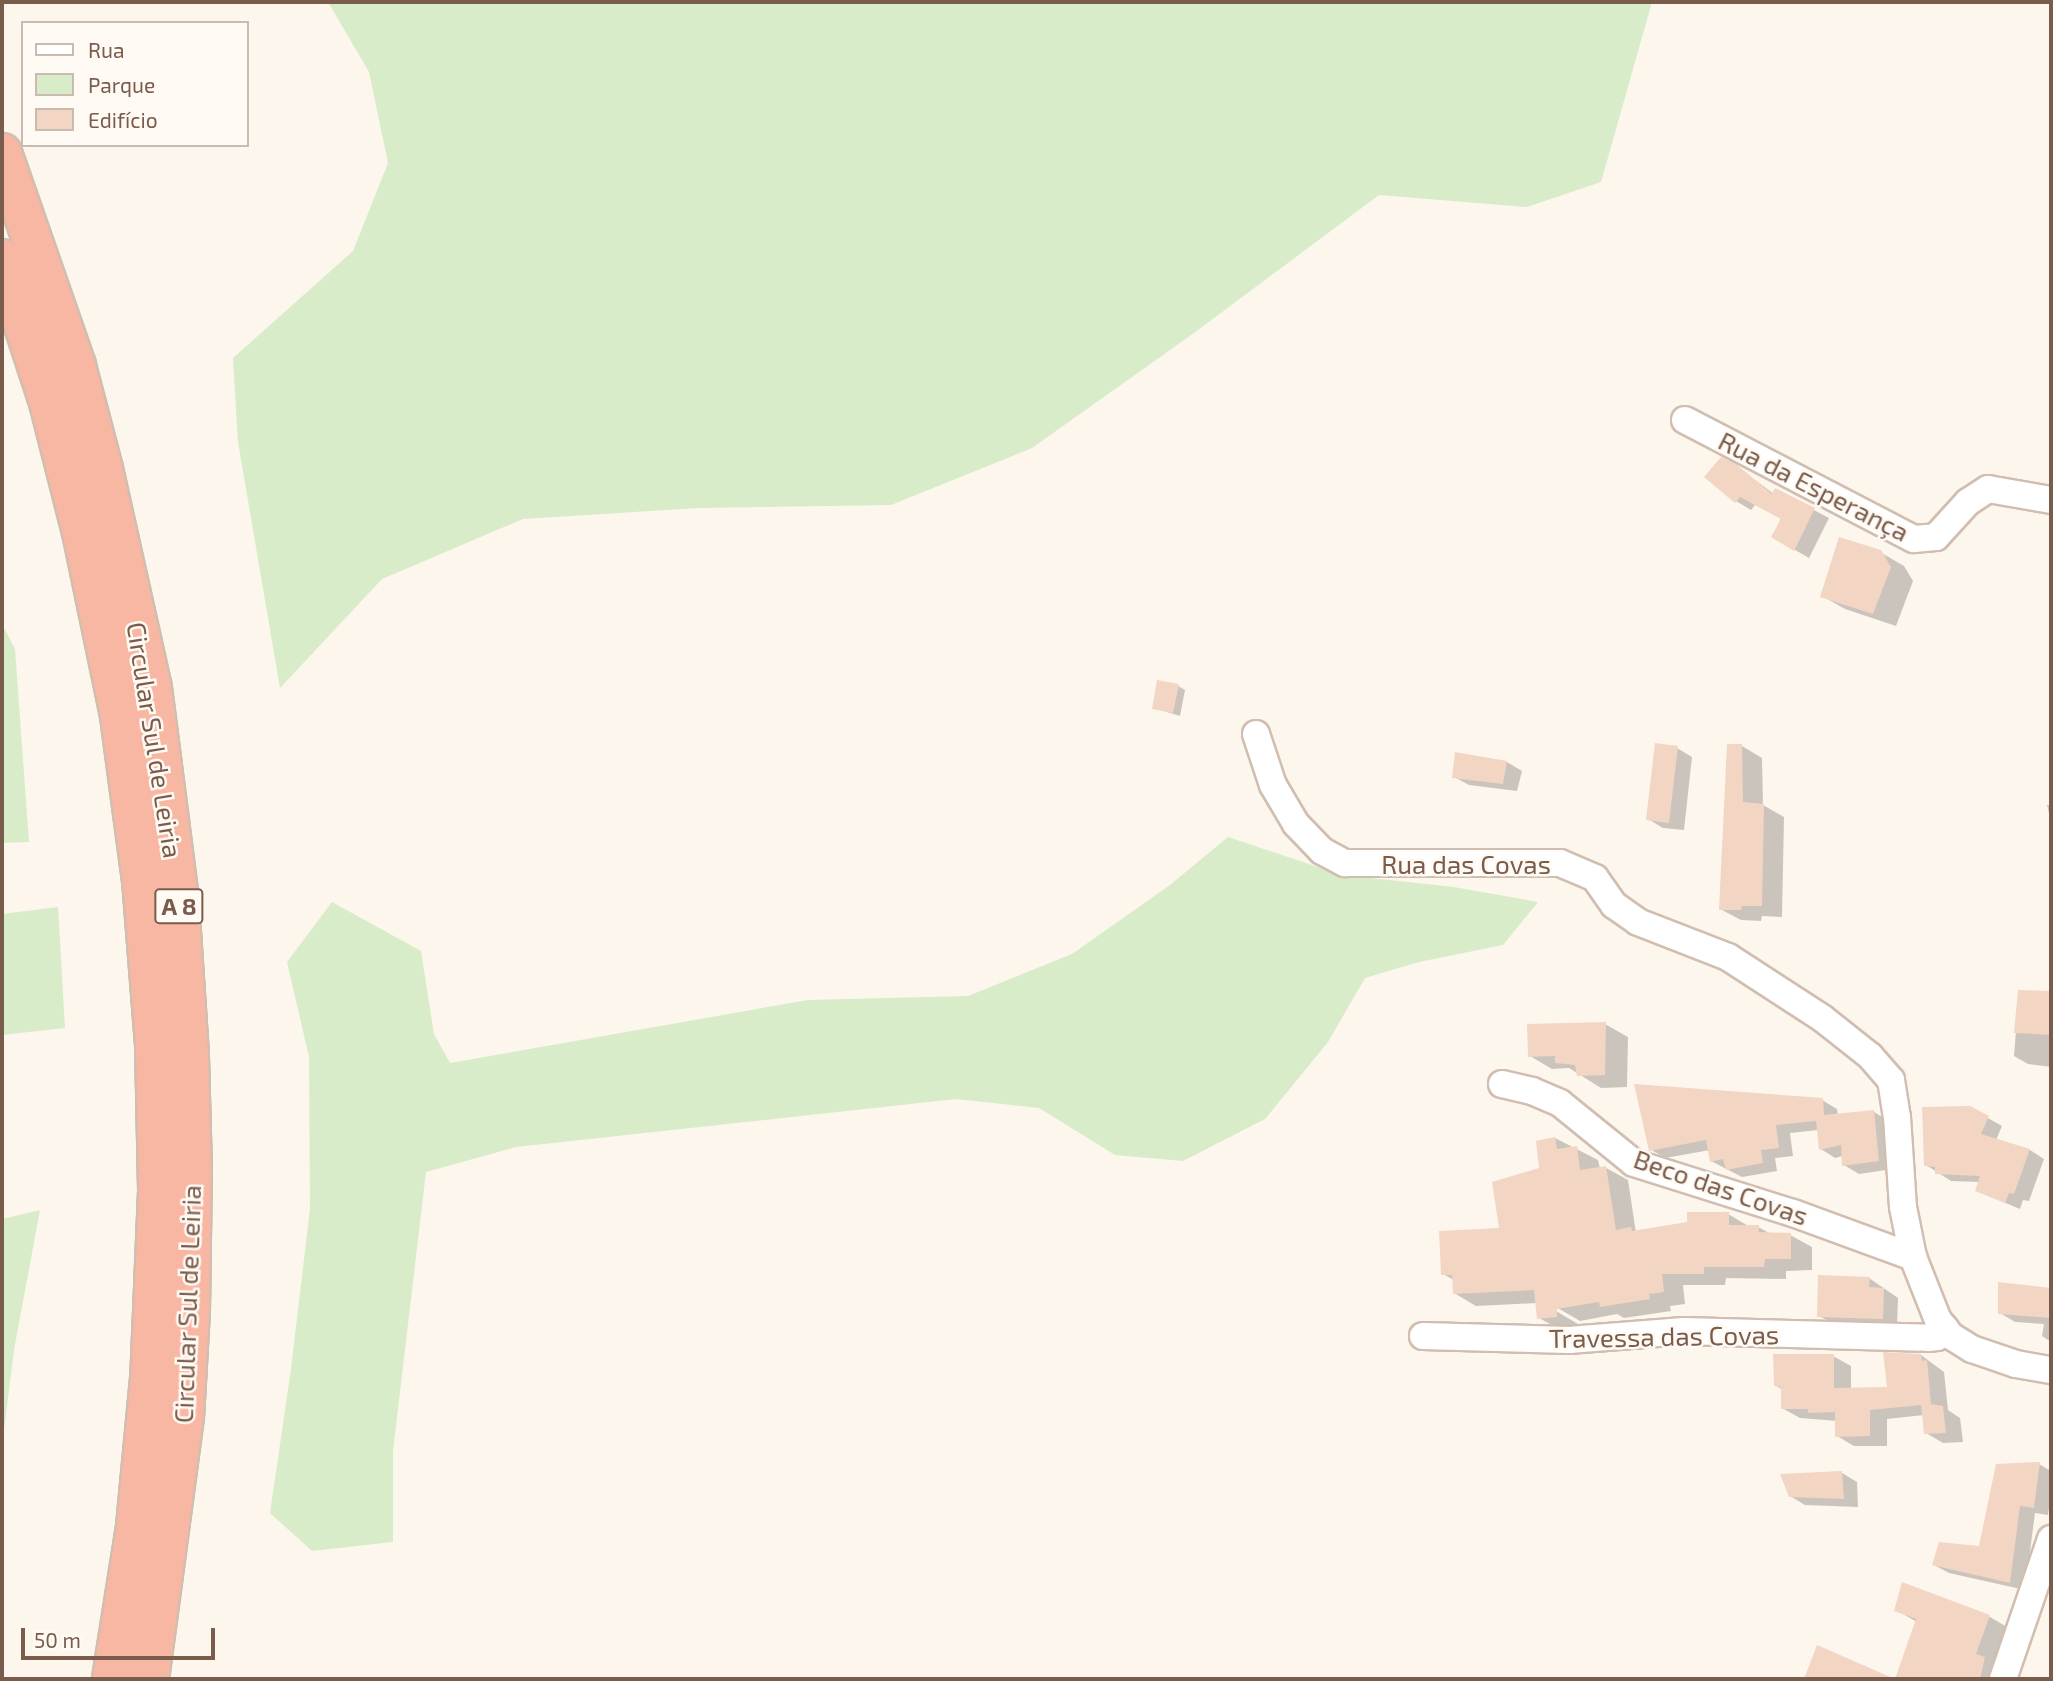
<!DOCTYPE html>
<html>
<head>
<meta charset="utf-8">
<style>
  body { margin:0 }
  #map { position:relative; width:2053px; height:1681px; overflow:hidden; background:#fdf6ec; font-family:"Exo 2",sans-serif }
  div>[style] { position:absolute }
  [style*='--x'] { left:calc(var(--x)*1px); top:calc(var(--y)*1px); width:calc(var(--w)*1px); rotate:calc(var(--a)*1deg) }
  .green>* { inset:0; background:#d8ecc9 }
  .shadow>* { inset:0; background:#0003 }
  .building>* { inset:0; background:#f3d5c3 }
  .roads { filter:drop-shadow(2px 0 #d1beb0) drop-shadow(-2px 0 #d1beb0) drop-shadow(0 2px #d1beb0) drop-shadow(0 -2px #d1beb0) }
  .minor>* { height:26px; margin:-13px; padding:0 13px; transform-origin:13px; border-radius:13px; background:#fff }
  .highway>* { height:38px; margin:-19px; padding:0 19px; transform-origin:19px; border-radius:19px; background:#f7b7a3 }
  span { translate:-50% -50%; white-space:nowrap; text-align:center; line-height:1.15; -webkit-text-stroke:5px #fffaf3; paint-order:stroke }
  .shield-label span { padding:2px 5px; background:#fffaf3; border:2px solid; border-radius:5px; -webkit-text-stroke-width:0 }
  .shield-label { font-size:24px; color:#7a5c4d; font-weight:700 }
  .street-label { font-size:26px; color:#7a5c4d }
  .frame { position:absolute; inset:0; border:4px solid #7a5c4d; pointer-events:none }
  .legend { position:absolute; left:21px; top:21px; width:228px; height:126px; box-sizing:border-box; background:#fffaf3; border:2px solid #cabbb1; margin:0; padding:9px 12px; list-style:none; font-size:21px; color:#7a5c4d }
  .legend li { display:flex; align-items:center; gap:14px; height:35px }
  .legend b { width:35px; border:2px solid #cabbb1 }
  .scale { position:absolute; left:21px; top:1628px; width:194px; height:32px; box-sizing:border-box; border:4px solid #7a5c4d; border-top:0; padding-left:9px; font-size:21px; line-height:24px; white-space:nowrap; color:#7a5c4d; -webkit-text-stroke:5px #fffaf3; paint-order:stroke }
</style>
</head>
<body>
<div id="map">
  <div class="green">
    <i style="clip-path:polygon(328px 2px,1652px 2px,1601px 182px,1527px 207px,1379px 195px,1194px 333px,1032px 448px,891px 505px,698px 508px,523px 519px,382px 579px,280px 688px,238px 442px,233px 358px,353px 251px,388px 163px,369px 72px)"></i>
    <i style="clip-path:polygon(2px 624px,15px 649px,29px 842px,2px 843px)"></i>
    <i style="clip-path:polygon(1228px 837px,1342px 875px,1454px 887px,1538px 902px,1503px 945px,1419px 962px,1365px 978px,1328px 1042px,1265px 1119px,1183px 1161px,1115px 1155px,1039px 1108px,956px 1099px,516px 1147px,426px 1172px,393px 1451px,393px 1542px,312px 1551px,270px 1513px,291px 1369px,310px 1209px,309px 1057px,287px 962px,332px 902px,421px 951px,434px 1034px,450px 1063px,808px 1000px,968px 996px,1072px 954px,1170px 885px)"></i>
    <i style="clip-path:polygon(58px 907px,65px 1028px,2px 1035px,2px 914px)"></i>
    <i style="clip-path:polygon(40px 1210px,14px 1350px,2px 1446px,2px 1219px)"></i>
  </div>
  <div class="shadow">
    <i style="clip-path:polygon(1736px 466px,1774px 494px,1776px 490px,1829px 518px,1809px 558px,1773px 537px,1781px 518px,1755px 505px,1751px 510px,1736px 501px)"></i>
    <i style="clip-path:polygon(1880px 552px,1904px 566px,1913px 581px,1896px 626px,1845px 609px,1822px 596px)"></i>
    <i style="clip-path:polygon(1178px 686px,1185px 690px,1180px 716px,1154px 708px)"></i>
    <i style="clip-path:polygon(1742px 746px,1762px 758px,1763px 805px,1784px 817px,1782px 917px,1762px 916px,1761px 921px,1741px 920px,1720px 909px)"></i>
    <i style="clip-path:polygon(1677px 748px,1692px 757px,1684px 830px,1663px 828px,1648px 819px)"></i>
    <i style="clip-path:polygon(1457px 754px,1507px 762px,1522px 771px,1517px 791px,1469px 785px,1454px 777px)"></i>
    <i style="clip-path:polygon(2047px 805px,2051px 805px,2051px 822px)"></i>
    <i style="clip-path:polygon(2019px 992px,2051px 993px,2051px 1067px,2028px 1064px,2014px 1056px)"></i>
    <i style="clip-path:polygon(1605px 1024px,1628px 1037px,1627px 1087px,1601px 1088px,1569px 1068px,1552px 1069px,1530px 1056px)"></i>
    <i style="clip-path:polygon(1822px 1100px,1837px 1109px,1838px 1116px,1874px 1112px,1889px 1121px,1893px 1169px,1859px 1174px,1844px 1165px,1843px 1156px,1835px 1158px,1821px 1149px,1818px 1130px,1790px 1133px,1793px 1156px,1775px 1158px,1777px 1171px,1742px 1177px,1711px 1161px,1710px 1150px,1665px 1158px,1650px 1149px)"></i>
    <i style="clip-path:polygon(1970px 1108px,2002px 1126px,1996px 1140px,2030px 1150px,2044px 1159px,2029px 1201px,2023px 1200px,2020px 1209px,1977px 1191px,1980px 1182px,1951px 1181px,1926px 1165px)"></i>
    <i style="clip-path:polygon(1555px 1138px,1598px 1160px,1600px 1169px,1606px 1168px,1628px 1180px,1636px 1233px,1728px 1214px,1750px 1227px,1758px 1227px,1771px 1234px,1790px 1235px,1812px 1247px,1812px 1270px,1786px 1271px,1786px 1279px,1726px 1278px,1725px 1285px,1683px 1285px,1685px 1304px,1670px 1306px,1671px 1311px,1624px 1318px,1617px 1314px,1580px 1321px,1556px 1307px,1556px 1311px,1578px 1324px,1579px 1328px,1561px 1330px,1539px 1318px,1537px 1303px,1476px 1306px,1454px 1293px,1454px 1280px,1443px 1274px,1501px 1230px,1541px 1169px)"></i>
    <i style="clip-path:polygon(1869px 1278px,1898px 1298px,1897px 1326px,1834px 1324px,1819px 1316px)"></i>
    <i style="clip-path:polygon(2000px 1284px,2051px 1292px,2051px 1342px,2042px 1336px,2044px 1324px,2015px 1322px,2000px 1313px)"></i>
    <i style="clip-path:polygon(1921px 1355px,1944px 1372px,1948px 1410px,1960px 1418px,1963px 1442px,1943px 1443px,1926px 1433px,1924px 1415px,1887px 1419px,1887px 1446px,1854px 1446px,1837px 1436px,1837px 1421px,1800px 1418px,1782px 1408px,1783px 1390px,1775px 1385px,1833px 1356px,1851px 1366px,1851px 1390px,1889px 1389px)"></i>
    <i style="clip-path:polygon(2039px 1464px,2051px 1471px,2051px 1494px,2048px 1515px,2035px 1513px,2025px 1590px,1949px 1573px,1934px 1565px,1980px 1548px)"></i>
    <i style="clip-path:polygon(1842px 1473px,1857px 1482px,1858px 1507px,1805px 1505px,1790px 1496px)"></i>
    <i style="clip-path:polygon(1904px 1585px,1990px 1617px,2012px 1630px,2005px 1679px,1897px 1679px,1917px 1622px,1896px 1610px)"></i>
  </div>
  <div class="building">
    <i style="clip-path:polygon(1721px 457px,1736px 464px,1772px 494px,1775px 488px,1815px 508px,1794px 551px,1771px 537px,1781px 519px,1740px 497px,1735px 503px,1704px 477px)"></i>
    <i style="clip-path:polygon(1839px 537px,1881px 550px,1891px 567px,1873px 614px,1820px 597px)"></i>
    <i style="clip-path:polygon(1157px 680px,1179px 684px,1173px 713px,1152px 709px)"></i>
    <i style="clip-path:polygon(1655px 743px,1678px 746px,1669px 823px,1646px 820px)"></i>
    <i style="clip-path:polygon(1727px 744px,1742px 744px,1743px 802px,1764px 804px,1762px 906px,1742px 906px,1741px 910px,1719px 910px)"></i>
    <i style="clip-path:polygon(1455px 752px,1507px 761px,1503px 784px,1452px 778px)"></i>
    <i style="clip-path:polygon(2018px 990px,2051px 991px,2051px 1035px,2014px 1033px)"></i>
    <i style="clip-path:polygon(1606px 1022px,1605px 1075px,1577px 1076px,1575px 1065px,1555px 1063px,1555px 1056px,1528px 1057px,1527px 1024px)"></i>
    <i style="clip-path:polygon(1634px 1084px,1823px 1098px,1824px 1115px,1874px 1110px,1879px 1161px,1842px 1166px,1841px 1145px,1819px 1150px,1816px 1121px,1776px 1125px,1779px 1148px,1761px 1150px,1763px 1163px,1726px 1170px,1723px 1159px,1710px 1162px,1706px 1140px,1649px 1151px)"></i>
    <i style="clip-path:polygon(1970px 1106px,1989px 1116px,1981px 1134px,2030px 1149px,2014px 1194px,2009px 1193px,2005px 1203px,1975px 1191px,1980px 1176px,1935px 1174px,1935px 1167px,1924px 1166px,1922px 1107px)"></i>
    <i style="clip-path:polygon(1555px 1137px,1557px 1149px,1577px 1146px,1580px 1170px,1606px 1166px,1616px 1230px,1631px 1227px,1632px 1231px,1687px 1222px,1687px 1212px,1729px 1212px,1729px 1225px,1759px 1225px,1759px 1232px,1791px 1233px,1791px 1259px,1765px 1259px,1764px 1267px,1704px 1267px,1704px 1274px,1662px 1274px,1664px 1292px,1649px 1294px,1650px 1299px,1600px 1307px,1599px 1302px,1557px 1309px,1557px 1317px,1537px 1319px,1534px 1290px,1453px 1294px,1452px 1275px,1441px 1275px,1439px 1231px,1499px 1228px,1492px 1182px,1539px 1168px,1536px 1141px)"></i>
    <i style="clip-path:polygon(1818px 1275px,1870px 1277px,1869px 1287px,1884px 1288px,1883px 1319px,1817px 1317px)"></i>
    <i style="clip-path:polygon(1998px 1282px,2051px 1288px,2051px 1318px,1998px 1314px)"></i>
    <i style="clip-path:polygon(1883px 1352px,1921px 1354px,1922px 1361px,1927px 1360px,1931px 1404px,1943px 1406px,1946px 1433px,1924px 1434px,1921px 1405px,1870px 1410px,1870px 1436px,1835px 1437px,1835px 1412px,1808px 1413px,1808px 1409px,1781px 1409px,1781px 1387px,1774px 1386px,1773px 1354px,1834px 1354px,1834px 1388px,1887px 1387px)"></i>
    <i style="clip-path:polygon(2040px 1462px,2034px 1508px,2020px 1506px,2010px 1583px,1932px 1565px,1939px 1542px,1979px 1546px,1996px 1464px)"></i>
    <i style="clip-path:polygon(1842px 1471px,1844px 1499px,1789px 1497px,1780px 1474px)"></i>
    <i style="clip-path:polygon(1902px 1582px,1990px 1615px,1976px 1654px,1985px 1657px,1980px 1679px,1895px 1679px,1916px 1619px,1894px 1611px)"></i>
    <i style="clip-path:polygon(1817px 1645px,1895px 1679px,1804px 1679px)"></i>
  </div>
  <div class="roads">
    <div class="minor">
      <i style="--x:1685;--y:420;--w:258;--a:27.5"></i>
      <i style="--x:1914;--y:539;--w:22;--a:-5"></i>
      <i style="--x:1936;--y:537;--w:47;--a:-47.6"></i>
      <i style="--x:1968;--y:502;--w:24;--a:-33"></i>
      <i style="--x:1988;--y:489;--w:64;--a:9.9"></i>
      <i style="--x:1256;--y:734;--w:54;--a:71.6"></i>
      <i style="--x:1273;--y:785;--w:45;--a:59.5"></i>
      <i style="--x:1296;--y:824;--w:37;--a:46"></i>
      <i style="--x:1322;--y:851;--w:26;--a:28"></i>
      <i style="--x:1345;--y:863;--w:215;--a:0"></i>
      <i style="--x:1560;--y:863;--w:38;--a:23"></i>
      <i style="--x:1595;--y:878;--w:33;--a:55"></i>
      <i style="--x:1614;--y:905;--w:29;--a:35"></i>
      <i style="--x:1638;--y:922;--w:97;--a:21.3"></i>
      <i style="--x:1728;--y:957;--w:112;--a:33"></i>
      <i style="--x:1822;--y:1018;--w:61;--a:38.4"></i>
      <i style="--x:1870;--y:1056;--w:32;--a:49"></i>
      <i style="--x:1891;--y:1080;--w:37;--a:81"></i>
      <i style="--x:1897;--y:1117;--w:90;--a:86.2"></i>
      <i style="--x:1903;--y:1207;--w:51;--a:78.7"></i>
      <i style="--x:1913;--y:1257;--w:68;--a:68.4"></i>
      <i style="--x:1938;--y:1320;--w:21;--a:51"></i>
      <i style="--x:1951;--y:1336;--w:25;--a:32"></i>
      <i style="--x:1972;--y:1349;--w:46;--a:18.8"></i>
      <i style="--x:2016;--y:1364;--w:36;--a:10"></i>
      <i style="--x:1502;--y:1084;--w:31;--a:13"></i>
      <i style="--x:1532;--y:1091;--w:30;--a:23"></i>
      <i style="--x:1560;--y:1103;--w:95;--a:39"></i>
      <i style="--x:1634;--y:1163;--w:167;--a:17.5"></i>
      <i style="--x:1793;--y:1213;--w:128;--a:20.1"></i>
      <i style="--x:1423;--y:1336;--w:146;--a:1.6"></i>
      <i style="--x:1569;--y:1340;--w:115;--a:-4.5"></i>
      <i style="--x:1684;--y:1331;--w:244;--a:1.6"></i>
      <i style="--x:1928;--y:1338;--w:9;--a:-6"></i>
      <i style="--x:1937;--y:1337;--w:12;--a:-48"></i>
      <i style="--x:2003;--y:1679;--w:148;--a:-71.1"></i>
    </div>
    <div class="highway">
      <i style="--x:2;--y:153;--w:225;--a:70.8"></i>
      <i style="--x:76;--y:366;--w:106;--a:75.3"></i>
      <i style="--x:103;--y:469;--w:224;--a:77.4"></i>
      <i style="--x:152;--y:688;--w:214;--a:82.7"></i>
      <i style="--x:179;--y:900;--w:156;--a:86.3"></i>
      <i style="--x:189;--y:1056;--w:112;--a:88.5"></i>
      <i style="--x:192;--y:1168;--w:143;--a:90.8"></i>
      <i style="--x:190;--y:1311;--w:106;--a:93.2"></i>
      <i style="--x:184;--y:1417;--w:264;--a:97.6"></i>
      <i style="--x:2;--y:259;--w:151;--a:71.8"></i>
      <i style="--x:49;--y:402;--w:134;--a:75.8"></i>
      <i style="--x:82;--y:532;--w:188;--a:78.3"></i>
      <i style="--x:120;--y:716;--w:165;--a:82.4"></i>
      <i style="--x:142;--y:880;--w:167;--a:85.5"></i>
      <i style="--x:155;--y:1046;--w:145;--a:88.8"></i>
      <i style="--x:158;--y:1191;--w:187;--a:92.4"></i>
      <i style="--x:150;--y:1378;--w:150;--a:95.4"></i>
      <i style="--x:136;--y:1527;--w:154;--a:99"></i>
    </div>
  </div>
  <div class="shield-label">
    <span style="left:179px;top:906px">A 8</span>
  </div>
  <div class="street-label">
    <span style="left:1814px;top:486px;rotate:27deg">Rua da Esperança</span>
    <span style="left:155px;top:740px;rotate:81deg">Circular Sul de Leiria</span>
    <span style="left:1466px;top:864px">Rua das Covas</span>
    <span style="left:1721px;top:1187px;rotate:19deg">Beco das Covas</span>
    <span style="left:187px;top:1304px;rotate:-88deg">Circular Sul de Leiria</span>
    <span style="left:1664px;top:1336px;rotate:-1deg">Travessa das Covas</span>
  </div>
  <div class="frame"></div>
  <ul class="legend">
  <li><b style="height:9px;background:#fff"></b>Rua</li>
  <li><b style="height:19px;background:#d8ecc9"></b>Parque</li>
  <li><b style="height:19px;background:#f3d5c3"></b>Edifício</li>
  </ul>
  <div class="scale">50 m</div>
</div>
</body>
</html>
